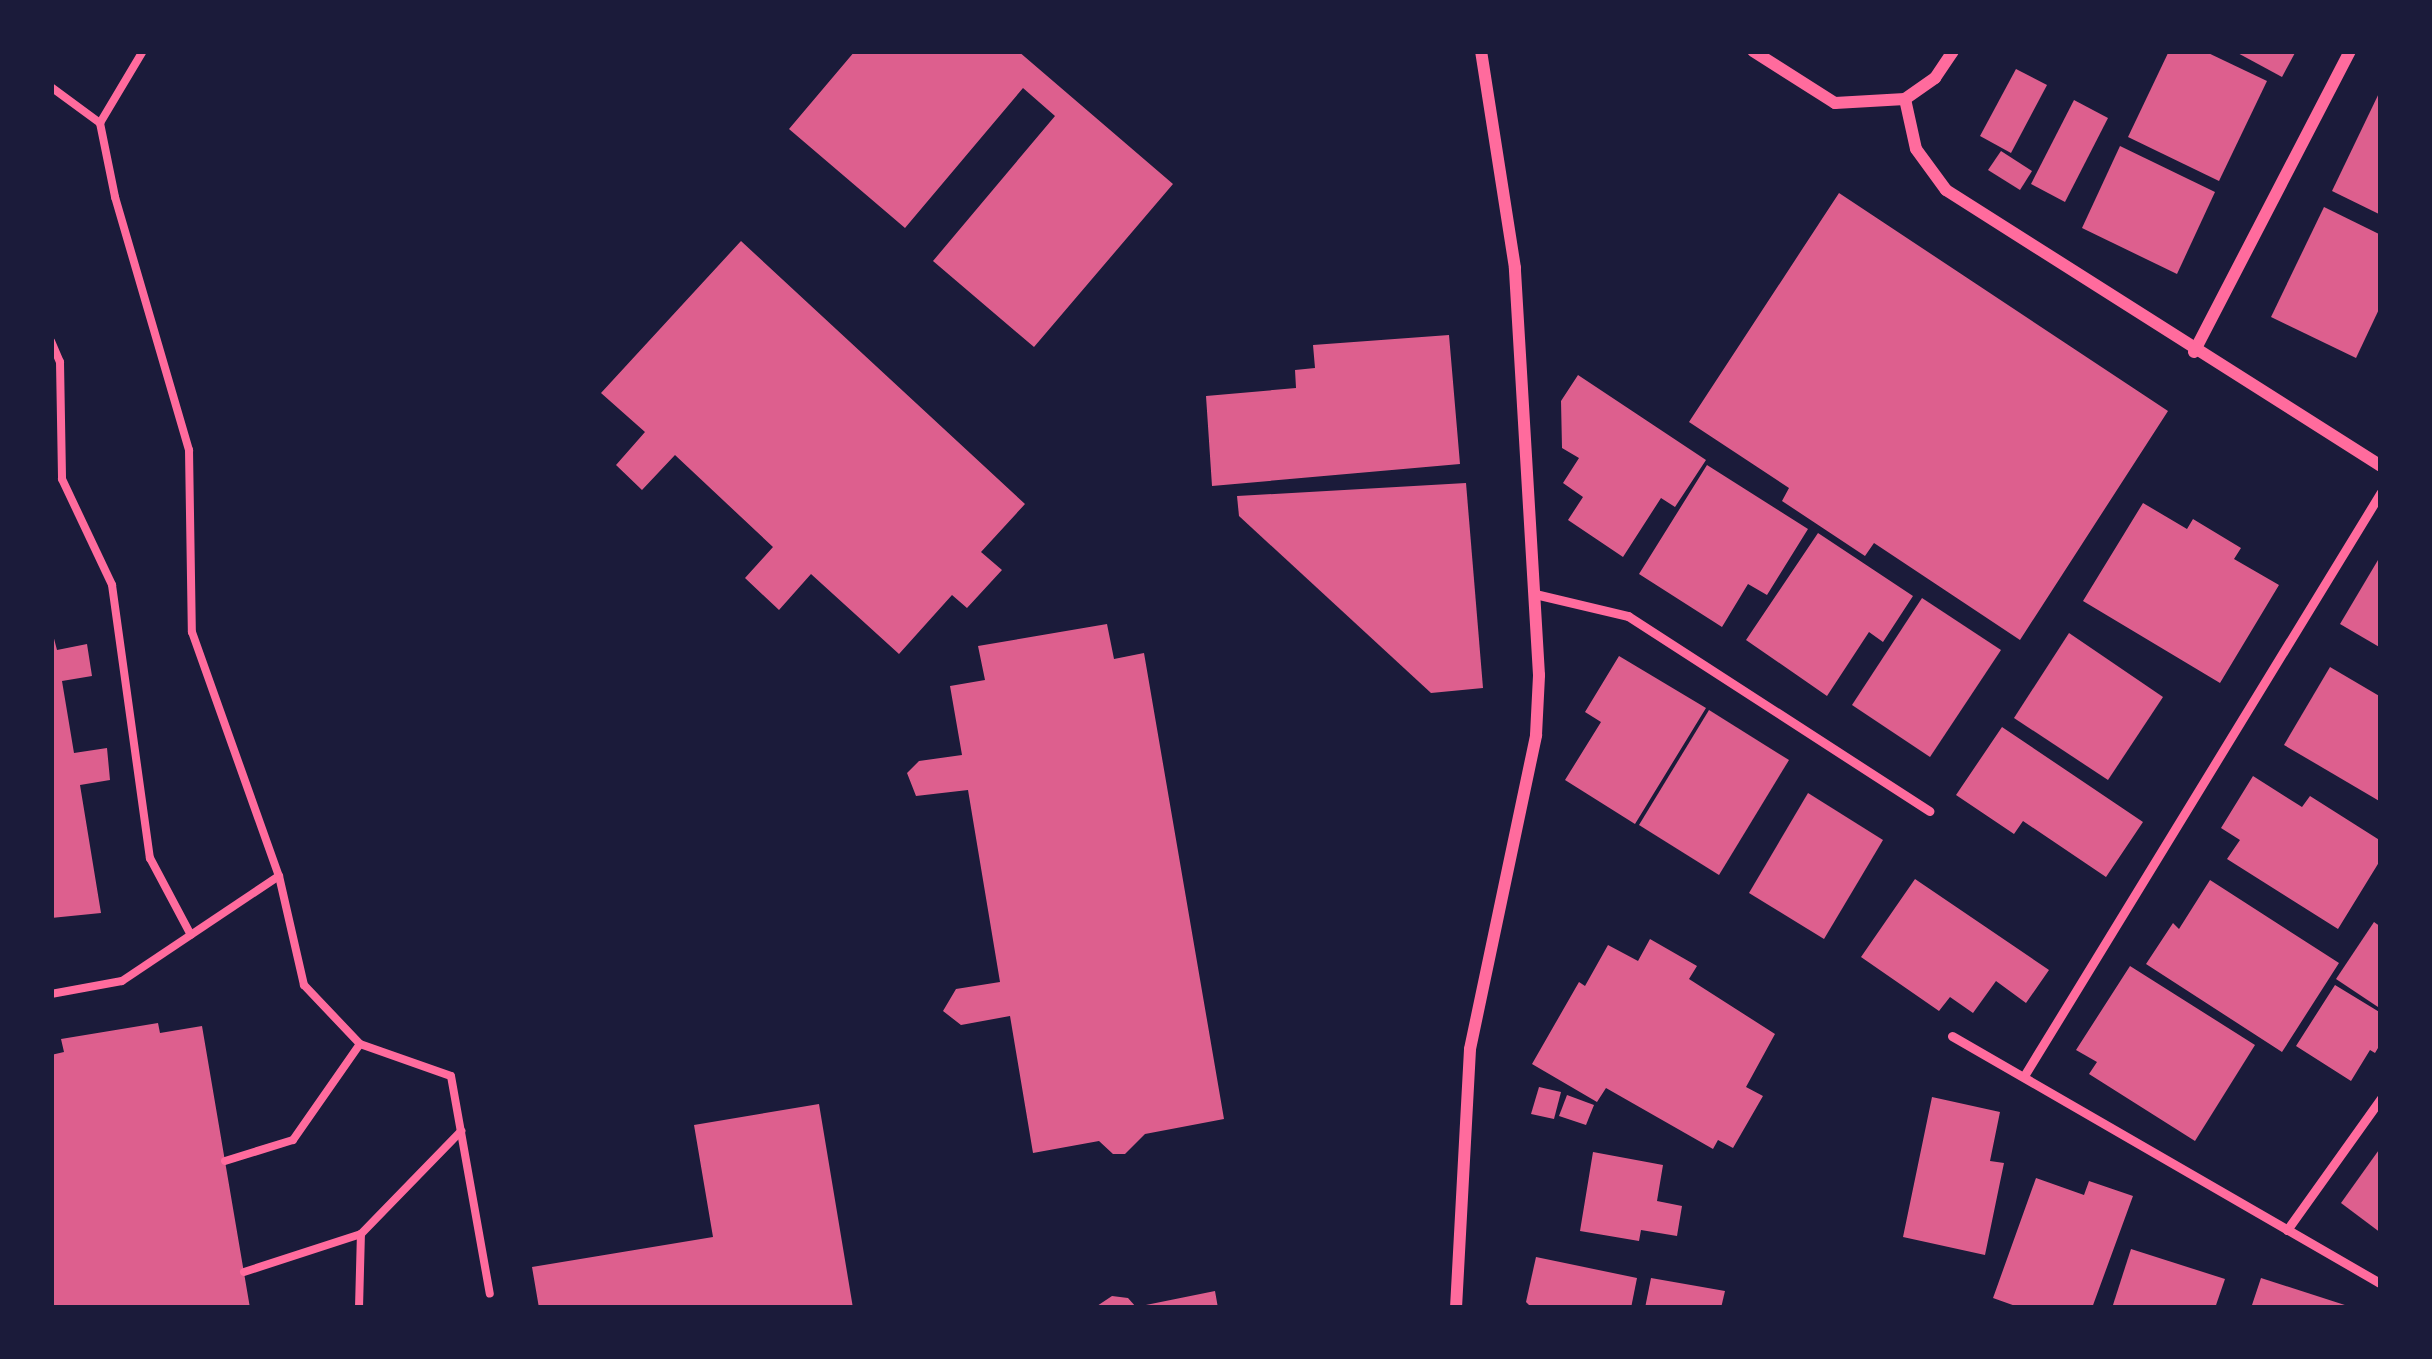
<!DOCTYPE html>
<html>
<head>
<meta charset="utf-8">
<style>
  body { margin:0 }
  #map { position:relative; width:2432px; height:1359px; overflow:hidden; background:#1b1b3a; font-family:"Sofia Sans Condensed",sans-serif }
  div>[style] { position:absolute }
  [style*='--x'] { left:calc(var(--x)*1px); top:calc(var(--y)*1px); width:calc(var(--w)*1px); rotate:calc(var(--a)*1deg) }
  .building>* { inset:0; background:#dd5f8e }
  .path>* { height:8px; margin:-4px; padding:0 4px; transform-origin:4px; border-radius:4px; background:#ff6b9d }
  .service>* { height:9px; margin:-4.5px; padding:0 4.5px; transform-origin:4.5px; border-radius:4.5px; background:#ff6b9d }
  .minor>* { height:12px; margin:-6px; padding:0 6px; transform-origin:6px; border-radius:6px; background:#ff6b9d }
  span { translate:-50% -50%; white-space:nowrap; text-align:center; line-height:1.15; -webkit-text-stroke:9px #1b1b3a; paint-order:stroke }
  .frame { position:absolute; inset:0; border:54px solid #1b1b3a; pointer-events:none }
</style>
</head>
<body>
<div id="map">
  <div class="building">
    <i style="clip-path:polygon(855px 51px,1018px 51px,1173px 184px,1034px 347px,933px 261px,1055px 116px,1023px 88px,905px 228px,789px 129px)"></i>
    <i style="clip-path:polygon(2169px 51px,2204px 51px,2267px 81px,2219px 181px,2128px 137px)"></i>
    <i style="clip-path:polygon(2234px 51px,2296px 51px,2282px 77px)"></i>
    <i style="clip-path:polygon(2016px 69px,2047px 85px,2011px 153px,1980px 136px)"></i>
    <i style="clip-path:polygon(2381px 89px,2381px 215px,2332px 191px)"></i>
    <i style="clip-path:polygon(2074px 100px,2108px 118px,2065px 202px,2031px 184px)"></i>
    <i style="clip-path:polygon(2120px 146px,2215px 192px,2177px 274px,2082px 228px)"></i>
    <i style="clip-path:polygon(2001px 151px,2032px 171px,2020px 190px,1988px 170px)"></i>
    <i style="clip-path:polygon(1839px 193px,2168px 411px,2020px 640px,1874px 543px,1865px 556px,1782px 501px,1789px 488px,1689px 422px)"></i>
    <i style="clip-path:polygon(2324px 207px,2381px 235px,2381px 305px,2356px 358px,2271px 317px)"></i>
    <i style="clip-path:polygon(741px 241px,1025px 504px,981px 552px,1002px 570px,967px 608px,952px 595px,899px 654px,811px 574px,779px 610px,745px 578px,773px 547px,675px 455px,642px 490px,616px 465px,645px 432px,601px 393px)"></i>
    <i style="clip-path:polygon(1449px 335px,1460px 464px,1212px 486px,1206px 396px,1296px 388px,1295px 370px,1315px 368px,1313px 345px)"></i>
    <i style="clip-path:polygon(1578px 375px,1706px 460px,1675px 507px,1661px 498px,1623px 557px,1568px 520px,1583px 497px,1563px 483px,1579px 458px,1562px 448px,1561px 401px)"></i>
    <i style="clip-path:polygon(1707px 465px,1808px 529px,1767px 595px,1748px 584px,1722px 627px,1639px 574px)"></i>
    <i style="clip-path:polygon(1466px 483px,1483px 688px,1431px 693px,1239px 516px,1237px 496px)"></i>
    <i style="clip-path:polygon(2143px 503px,2187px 529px,2193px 519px,2241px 548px,2234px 559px,2279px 585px,2220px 683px,2083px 601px)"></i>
    <i style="clip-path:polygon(1818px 533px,1913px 596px,1883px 642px,1869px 632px,1827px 696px,1746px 640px)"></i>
    <i style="clip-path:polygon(2381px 555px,2381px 648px,2340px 624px)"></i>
    <i style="clip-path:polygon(1922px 598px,2001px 650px,1930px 757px,1852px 705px)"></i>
    <i style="clip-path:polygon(1107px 624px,1114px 659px,1144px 653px,1224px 1119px,1145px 1134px,1125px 1154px,1113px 1154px,1099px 1141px,1033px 1153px,1010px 1016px,961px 1025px,943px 1011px,956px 989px,1000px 982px,968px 790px,916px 796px,907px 773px,919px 761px,962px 755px,950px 686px,985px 680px,978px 646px)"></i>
    <i style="clip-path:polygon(51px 627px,57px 650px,87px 644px,92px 676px,62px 681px,74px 753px,107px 748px,110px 780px,80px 785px,101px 913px,51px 918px)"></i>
    <i style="clip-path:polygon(2069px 633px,2163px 697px,2108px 780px,2014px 718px)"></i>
    <i style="clip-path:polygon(1619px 656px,1706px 708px,1635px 824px,1565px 780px,1601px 722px,1585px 712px)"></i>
    <i style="clip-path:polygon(2330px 667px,2381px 697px,2381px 802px,2284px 745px)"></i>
    <i style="clip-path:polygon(1709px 710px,1789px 760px,1719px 875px,1639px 825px)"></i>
    <i style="clip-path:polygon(2002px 727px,2143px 822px,2106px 877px,2023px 821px,2014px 834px,1956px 795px)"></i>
    <i style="clip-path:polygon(2253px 776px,2302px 807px,2310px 796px,2381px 841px,2381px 859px,2338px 929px,2227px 859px,2240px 840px,2221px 828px)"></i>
    <i style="clip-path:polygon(1808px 793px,1883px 840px,1824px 939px,1749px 893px)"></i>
    <i style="clip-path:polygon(1915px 879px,2049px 970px,2026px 1003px,1996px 981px,1973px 1013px,1950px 997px,1939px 1011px,1861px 957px)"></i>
    <i style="clip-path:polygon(2210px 880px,2339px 963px,2282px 1052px,2146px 964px,2173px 923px,2179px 929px)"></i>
    <i style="clip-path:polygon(2374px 922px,2381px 927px,2381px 1009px,2336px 979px)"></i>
    <i style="clip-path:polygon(1650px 939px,1697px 966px,1689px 979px,1775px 1034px,1746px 1087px,1763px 1096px,1733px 1148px,1718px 1140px,1713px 1149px,1606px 1088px,1597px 1102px,1532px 1064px,1579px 982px,1585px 986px,1608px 945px,1638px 961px)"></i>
    <i style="clip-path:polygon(2130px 966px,2255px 1045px,2195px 1141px,2089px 1074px,2097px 1062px,2076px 1050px)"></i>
    <i style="clip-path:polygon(2335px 985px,2381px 1013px,2381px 1043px,2375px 1053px,2370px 1050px,2351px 1081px,2296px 1046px)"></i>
    <i style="clip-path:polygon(158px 1023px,160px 1033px,202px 1026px,250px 1308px,54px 1308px,51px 1055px,64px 1052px,61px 1039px)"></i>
    <i style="clip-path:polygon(1539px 1087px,1561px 1092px,1554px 1119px,1531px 1114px)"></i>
    <i style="clip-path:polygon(1567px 1095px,1594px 1105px,1586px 1125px,1559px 1116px)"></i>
    <i style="clip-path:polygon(1932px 1097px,2000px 1112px,1990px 1161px,2004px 1163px,1985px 1255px,1903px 1237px)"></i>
    <i style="clip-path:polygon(819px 1104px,853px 1308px,539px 1308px,532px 1267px,713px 1237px,694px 1125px)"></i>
    <i style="clip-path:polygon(2381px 1147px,2381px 1233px,2341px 1203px)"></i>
    <i style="clip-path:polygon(1593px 1152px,1663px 1165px,1657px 1201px,1682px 1206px,1677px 1236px,1641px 1230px,1639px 1241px,1580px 1231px)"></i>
    <i style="clip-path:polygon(2036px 1178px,2084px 1195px,2089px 1181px,2133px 1196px,2092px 1308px,2021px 1308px,1993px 1298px)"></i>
    <i style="clip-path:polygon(2131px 1249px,2225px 1279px,2215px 1308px,2112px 1308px)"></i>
    <i style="clip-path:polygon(1536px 1257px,1637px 1278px,1631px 1308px,1532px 1308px,1526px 1302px)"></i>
    <i style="clip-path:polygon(1651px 1278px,1725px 1291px,1721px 1308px,1645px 1308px)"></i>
    <i style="clip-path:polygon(2261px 1278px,2351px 1307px,2350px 1308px,2251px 1308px)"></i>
    <i style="clip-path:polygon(1215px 1291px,1218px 1308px,1094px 1308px,1112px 1296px,1128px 1298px,1136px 1307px)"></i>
  </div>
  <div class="path">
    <i style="--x:51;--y:87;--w:61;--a:36.3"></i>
    <i style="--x:100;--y:123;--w:76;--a:78.5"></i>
    <i style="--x:115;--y:197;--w:264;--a:73.7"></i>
    <i style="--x:189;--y:450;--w:182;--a:89.1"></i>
    <i style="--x:192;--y:632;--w:259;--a:70.4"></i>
    <i style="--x:279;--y:876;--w:112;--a:77.1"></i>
    <i style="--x:304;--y:985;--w:81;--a:46.5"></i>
    <i style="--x:360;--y:1044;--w:96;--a:19.4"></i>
    <i style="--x:451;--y:1076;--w:221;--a:79.9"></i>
    <i style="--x:100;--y:123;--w:84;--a:-59.2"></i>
    <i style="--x:51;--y:341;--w:23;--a:67"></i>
    <i style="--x:60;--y:362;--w:117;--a:89"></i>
    <i style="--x:62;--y:479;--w:117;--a:64.7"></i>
    <i style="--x:112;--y:585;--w:276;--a:82.1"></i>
    <i style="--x:150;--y:858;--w:87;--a:62"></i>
    <i style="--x:51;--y:994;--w:72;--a:-10.4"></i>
    <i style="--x:122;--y:981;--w:189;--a:-33.8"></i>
    <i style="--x:225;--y:1161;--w:71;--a:-17.2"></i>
    <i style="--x:293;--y:1140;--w:117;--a:-55.1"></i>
    <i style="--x:244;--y:1272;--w:123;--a:-18"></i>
    <i style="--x:361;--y:1234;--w:144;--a:-45.8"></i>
    <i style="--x:359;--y:1308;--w:74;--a:-88.5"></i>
  </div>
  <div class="service">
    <i style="--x:1535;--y:594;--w:96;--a:13.3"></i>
    <i style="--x:1628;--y:616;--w:359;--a:32.9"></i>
    <i style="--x:1952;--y:1036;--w:496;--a:30"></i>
    <i style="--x:2024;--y:1076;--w:684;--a:-58.56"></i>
    <i style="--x:2287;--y:1230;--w:162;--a:-54.5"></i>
  </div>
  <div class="minor">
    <i style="--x:1753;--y:51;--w:97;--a:32.4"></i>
    <i style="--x:1835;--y:103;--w:70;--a:-3.3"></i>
    <i style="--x:1905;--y:99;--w:51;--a:77.6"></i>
    <i style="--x:1916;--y:149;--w:51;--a:53.8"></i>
    <i style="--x:1946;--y:190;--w:515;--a:32.39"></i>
    <i style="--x:1905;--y:99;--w:37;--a:-35"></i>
    <i style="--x:1935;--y:78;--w:32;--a:-56"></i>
    <i style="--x:2194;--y:352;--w:339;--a:-62.6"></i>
    <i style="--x:1456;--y:1308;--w:259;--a:-86.9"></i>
    <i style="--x:1470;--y:1049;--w:321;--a:-78.1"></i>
    <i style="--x:1536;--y:735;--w:60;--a:-87.1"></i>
    <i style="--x:1539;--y:675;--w:408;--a:-93.4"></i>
    <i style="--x:1515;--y:268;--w:220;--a:-98.9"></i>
  </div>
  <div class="frame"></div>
</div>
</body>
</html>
